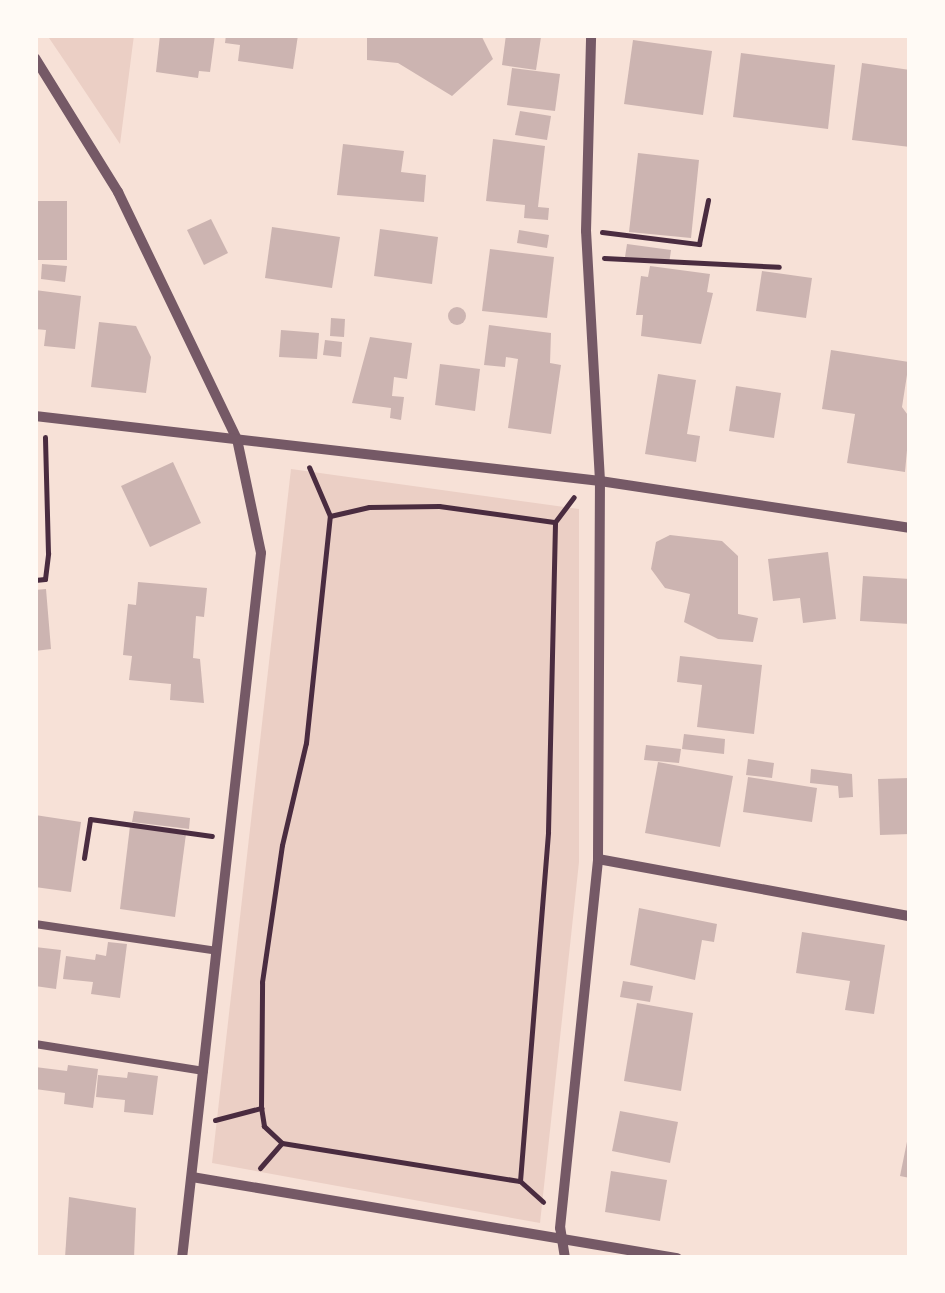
<!DOCTYPE html>
<html>
<head>
<meta charset="utf-8">
<style>
  body { margin:0 }
  #map { position:relative; width:945px; height:1293px; overflow:hidden; background:#f7e1d7; font-family:"Golos Text",sans-serif }
  div>[style] { position:absolute }
  [style*='--x'] { left:calc(var(--x)*1px); top:calc(var(--y)*1px); width:calc(var(--w)*1px); rotate:calc(var(--a)*1deg) }
  .green>* { inset:0; background:#ebcfc5 }
  .building>* { inset:0; background:#ccb4b1 }
  .round { border-radius:50% }
  .path>* { height:5px; margin:-2.5px; padding:0 2.5px; transform-origin:2.5px; border-radius:2.5px; background:#4a2c40 }
  .service>* { height:8px; margin:-4px; padding:0 4px; transform-origin:4px; border-radius:4px; background:#755966 }
  .minor>* { height:10px; margin:-5px; padding:0 5px; transform-origin:5px; border-radius:5px; background:#755966 }
  span { translate:-50% -50%; white-space:nowrap; text-align:center; line-height:1.15; -webkit-text-stroke:10px #fffaf5; paint-order:stroke }
  .frame { position:absolute; inset:0; border:38px solid #fffaf5; pointer-events:none }
</style>
</head>
<body>
<div id="map">
  <div class="green">
    <i style="clip-path:polygon(47px 35px,134px 35px,120px 144px,68px 66px)"></i>
    <i style="clip-path:polygon(291px 469px,579px 509px,579px 862px,540px 1223px,212px 1163px)"></i>
  </div>
  <div class="building">
    <i style="clip-path:polygon(160px 35px,215px 35px,210px 72px,199px 71px,198px 78px,156px 72px)"></i>
    <i style="clip-path:polygon(226px 35px,298px 35px,293px 69px,238px 61px,240px 45px,225px 43px)"></i>
    <i style="clip-path:polygon(367px 35px,481px 35px,493px 59px,452px 96px,398px 63px,367px 60px)"></i>
    <i style="clip-path:polygon(506px 35px,541px 37px,536px 70px,502px 65px)"></i>
    <i style="clip-path:polygon(633px 40px,712px 51px,703px 115px,624px 104px)"></i>
    <i style="clip-path:polygon(741px 53px,835px 65px,828px 129px,733px 117px)"></i>
    <i style="clip-path:polygon(862px 63px,910px 70px,910px 147px,852px 140px)"></i>
    <i style="clip-path:polygon(512px 68px,560px 74px,555px 111px,507px 105px)"></i>
    <i style="clip-path:polygon(520px 111px,551px 116px,547px 140px,515px 135px)"></i>
    <i style="clip-path:polygon(493px 139px,545px 146px,538px 207px,549px 208px,548px 220px,524px 218px,525px 205px,486px 201px)"></i>
    <i style="clip-path:polygon(343px 144px,404px 151px,401px 172px,426px 175px,424px 202px,337px 195px)"></i>
    <i style="clip-path:polygon(638px 153px,699px 160px,691px 238px,629px 232px)"></i>
    <i style="clip-path:polygon(35px 201px,67px 201px,67px 260px,35px 260px)"></i>
    <i style="clip-path:polygon(211px 219px,228px 253px,204px 265px,187px 230px)"></i>
    <i style="clip-path:polygon(272px 227px,340px 237px,332px 288px,265px 278px)"></i>
    <i style="clip-path:polygon(380px 229px,438px 237px,432px 284px,374px 276px)"></i>
    <i style="clip-path:polygon(519px 230px,549px 235px,547px 248px,517px 243px)"></i>
    <i style="clip-path:polygon(627px 244px,671px 250px,669px 264px,625px 257px)"></i>
    <i style="clip-path:polygon(490px 249px,554px 257px,547px 318px,482px 311px)"></i>
    <i style="clip-path:polygon(42px 264px,67px 266px,65px 282px,41px 279px)"></i>
    <i style="clip-path:polygon(650px 266px,710px 274px,707px 292px,713px 293px,701px 344px,641px 336px,643px 315px,636px 315px,641px 276px,648px 277px)"></i>
    <i style="clip-path:polygon(762px 271px,812px 278px,806px 318px,756px 311px)"></i>
    <i style="clip-path:polygon(35px 290px,81px 296px,75px 349px,44px 346px,46px 330px,35px 329px)"></i>
    <i class="round" style="left:448px;top:307px;width:18px;height:18px"></i>
    <i style="clip-path:polygon(331px 318px,345px 319px,344px 337px,330px 336px)"></i>
    <i style="clip-path:polygon(99px 322px,136px 326px,151px 357px,146px 393px,91px 387px)"></i>
    <i style="clip-path:polygon(489px 325px,551px 333px,550px 363px,561px 365px,551px 434px,508px 428px,518px 359px,506px 357px,505px 367px,484px 365px)"></i>
    <i style="clip-path:polygon(281px 330px,319px 333px,317px 359px,279px 357px)"></i>
    <i style="clip-path:polygon(370px 337px,412px 343px,407px 379px,394px 377px,392px 396px,404px 397px,401px 420px,390px 418px,391px 408px,352px 403px)"></i>
    <i style="clip-path:polygon(325px 340px,342px 342px,341px 357px,323px 355px)"></i>
    <i style="clip-path:polygon(831px 350px,909px 362px,902px 407px,910px 418px,905px 472px,847px 463px,855px 414px,822px 409px)"></i>
    <i style="clip-path:polygon(440px 364px,480px 369px,475px 411px,435px 405px)"></i>
    <i style="clip-path:polygon(658px 374px,696px 380px,687px 434px,700px 436px,696px 462px,645px 454px)"></i>
    <i style="clip-path:polygon(736px 386px,781px 393px,774px 438px,729px 431px)"></i>
    <i style="clip-path:polygon(173px 462px,201px 523px,150px 547px,121px 486px)"></i>
    <i style="clip-path:polygon(670px 535px,722px 541px,738px 556px,738px 614px,758px 618px,753px 642px,718px 639px,684px 622px,690px 594px,665px 588px,651px 569px,656px 542px)"></i>
    <i style="clip-path:polygon(828px 552px,836px 619px,803px 623px,800px 598px,773px 601px,768px 559px)"></i>
    <i style="clip-path:polygon(863px 576px,910px 579px,910px 624px,860px 621px)"></i>
    <i style="clip-path:polygon(138px 582px,207px 588px,204px 617px,196px 616px,193px 658px,200px 659px,204px 703px,170px 700px,171px 684px,129px 680px,132px 656px,123px 655px,128px 604px,136px 605px)"></i>
    <i style="clip-path:polygon(46px 589px,51px 649px,35px 651px,35px 590px)"></i>
    <i style="clip-path:polygon(680px 656px,762px 665px,754px 734px,697px 727px,702px 685px,677px 682px)"></i>
    <i style="clip-path:polygon(684px 734px,725px 739px,724px 754px,682px 749px)"></i>
    <i style="clip-path:polygon(646px 745px,681px 749px,679px 763px,644px 760px)"></i>
    <i style="clip-path:polygon(748px 759px,774px 763px,772px 778px,746px 775px)"></i>
    <i style="clip-path:polygon(658px 762px,733px 776px,720px 847px,645px 833px)"></i>
    <i style="clip-path:polygon(811px 769px,852px 774px,853px 797px,839px 798px,838px 786px,810px 783px)"></i>
    <i style="clip-path:polygon(748px 777px,817px 788px,812px 822px,743px 812px)"></i>
    <i style="clip-path:polygon(910px 778px,910px 834px,880px 835px,878px 779px)"></i>
    <i style="clip-path:polygon(134px 811px,190px 818px,189px 829px,132px 822px)"></i>
    <i style="clip-path:polygon(35px 815px,81px 822px,71px 892px,35px 887px)"></i>
    <i style="clip-path:polygon(130px 826px,186px 834px,175px 917px,120px 909px)"></i>
    <i style="clip-path:polygon(639px 908px,717px 924px,714px 942px,702px 940px,695px 980px,630px 965px)"></i>
    <i style="clip-path:polygon(802px 932px,885px 945px,874px 1014px,845px 1010px,850px 981px,796px 973px)"></i>
    <i style="clip-path:polygon(108px 942px,127px 944px,120px 998px,91px 994px,93px 982px,63px 979px,66px 956px,95px 960px,96px 954px,106px 956px)"></i>
    <i style="clip-path:polygon(35px 947px,61px 950px,56px 989px,35px 986px)"></i>
    <i style="clip-path:polygon(623px 981px,653px 986px,650px 1002px,620px 997px)"></i>
    <i style="clip-path:polygon(637px 1003px,693px 1013px,681px 1091px,624px 1081px)"></i>
    <i style="clip-path:polygon(68px 1065px,98px 1069px,93px 1108px,64px 1104px,65px 1093px,35px 1089px,35px 1067px,67px 1071px)"></i>
    <i style="clip-path:polygon(128px 1072px,158px 1076px,153px 1115px,124px 1112px,125px 1100px,96px 1097px,98px 1075px,127px 1078px)"></i>
    <i style="clip-path:polygon(620px 1111px,678px 1122px,670px 1163px,612px 1151px)"></i>
    <i style="clip-path:polygon(910px 1127px,910px 1178px,900px 1176px)"></i>
    <i style="clip-path:polygon(611px 1171px,667px 1180px,660px 1221px,605px 1212px)"></i>
    <i style="clip-path:polygon(69px 1197px,136px 1208px,134px 1258px,65px 1258px)"></i>
  </div>
  <div class="path">
    <i style="--x:602;--y:232;--w:98;--a:7.1"></i>
    <i style="--x:699;--y:244;--w:45;--a:-78.4"></i>
    <i style="--x:604;--y:258;--w:175;--a:2.9"></i>
    <i style="--x:330;--y:516;--w:40;--a:-13"></i>
    <i style="--x:369;--y:507;--w:70;--a:-0.8"></i>
    <i style="--x:439;--y:506;--w:116;--a:7.9"></i>
    <i style="--x:35;--y:580;--w:10;--a:-6"></i>
    <i style="--x:45;--y:579;--w:26;--a:-83"></i>
    <i style="--x:48;--y:553;--w:116;--a:-91.5"></i>
    <i style="--x:84;--y:858;--w:39;--a:-81"></i>
    <i style="--x:90;--y:819;--w:123;--a:7.9"></i>
    <i style="--x:215;--y:1120;--w:48;--a:-14.6"></i>
    <i style="--x:282;--y:1143;--w:241;--a:9.1"></i>
    <i style="--x:520;--y:1181;--w:31;--a:42"></i>
    <i style="--x:260;--y:1168;--w:33;--a:-49"></i>
    <i style="--x:282;--y:1143;--w:25;--a:-137"></i>
    <i style="--x:264;--y:1126;--w:18;--a:-99"></i>
    <i style="--x:261;--y:1108;--w:126;--a:-89.5"></i>
    <i style="--x:262;--y:982;--w:138;--a:-81.7"></i>
    <i style="--x:282;--y:845;--w:105;--a:-76.8"></i>
    <i style="--x:306;--y:743;--w:228;--a:-84"></i>
    <i style="--x:330;--y:516;--w:53;--a:-113.2"></i>
    <i style="--x:520;--y:1181;--w:350;--a:-85.4"></i>
    <i style="--x:548;--y:832;--w:310;--a:-88.7"></i>
    <i style="--x:555;--y:522;--w:31;--a:-53"></i>
  </div>
  <div class="service">
    <i style="--x:35;--y:924;--w:184;--a:8.4"></i>
    <i style="--x:35;--y:1044;--w:171;--a:9.1"></i>
  </div>
  <div class="minor">
    <i style="--x:35;--y:58;--w:158;--a:58.2"></i>
    <i style="--x:118;--y:192;--w:274;--a:64.3"></i>
    <i style="--x:237;--y:439;--w:116;--a:78.1"></i>
    <i style="--x:261;--y:553;--w:709;--a:96.39"></i>
    <i style="--x:35;--y:416;--w:569;--a:6.56"></i>
    <i style="--x:600;--y:481;--w:314;--a:8.6"></i>
    <i style="--x:598;--y:859;--w:317;--a:10.4"></i>
    <i style="--x:192;--y:1177;--w:492;--a:9.5"></i>
    <i style="--x:565;--y:1258;--w:30;--a:-99"></i>
    <i style="--x:560;--y:1228;--w:371;--a:-84.1"></i>
    <i style="--x:598;--y:859;--w:378;--a:-89.7"></i>
    <i style="--x:600;--y:481;--w:250;--a:-93.2"></i>
    <i style="--x:586;--y:231;--w:196;--a:-88.5"></i>
  </div>
  <div class="frame"></div>
</div>
</body>
</html>
